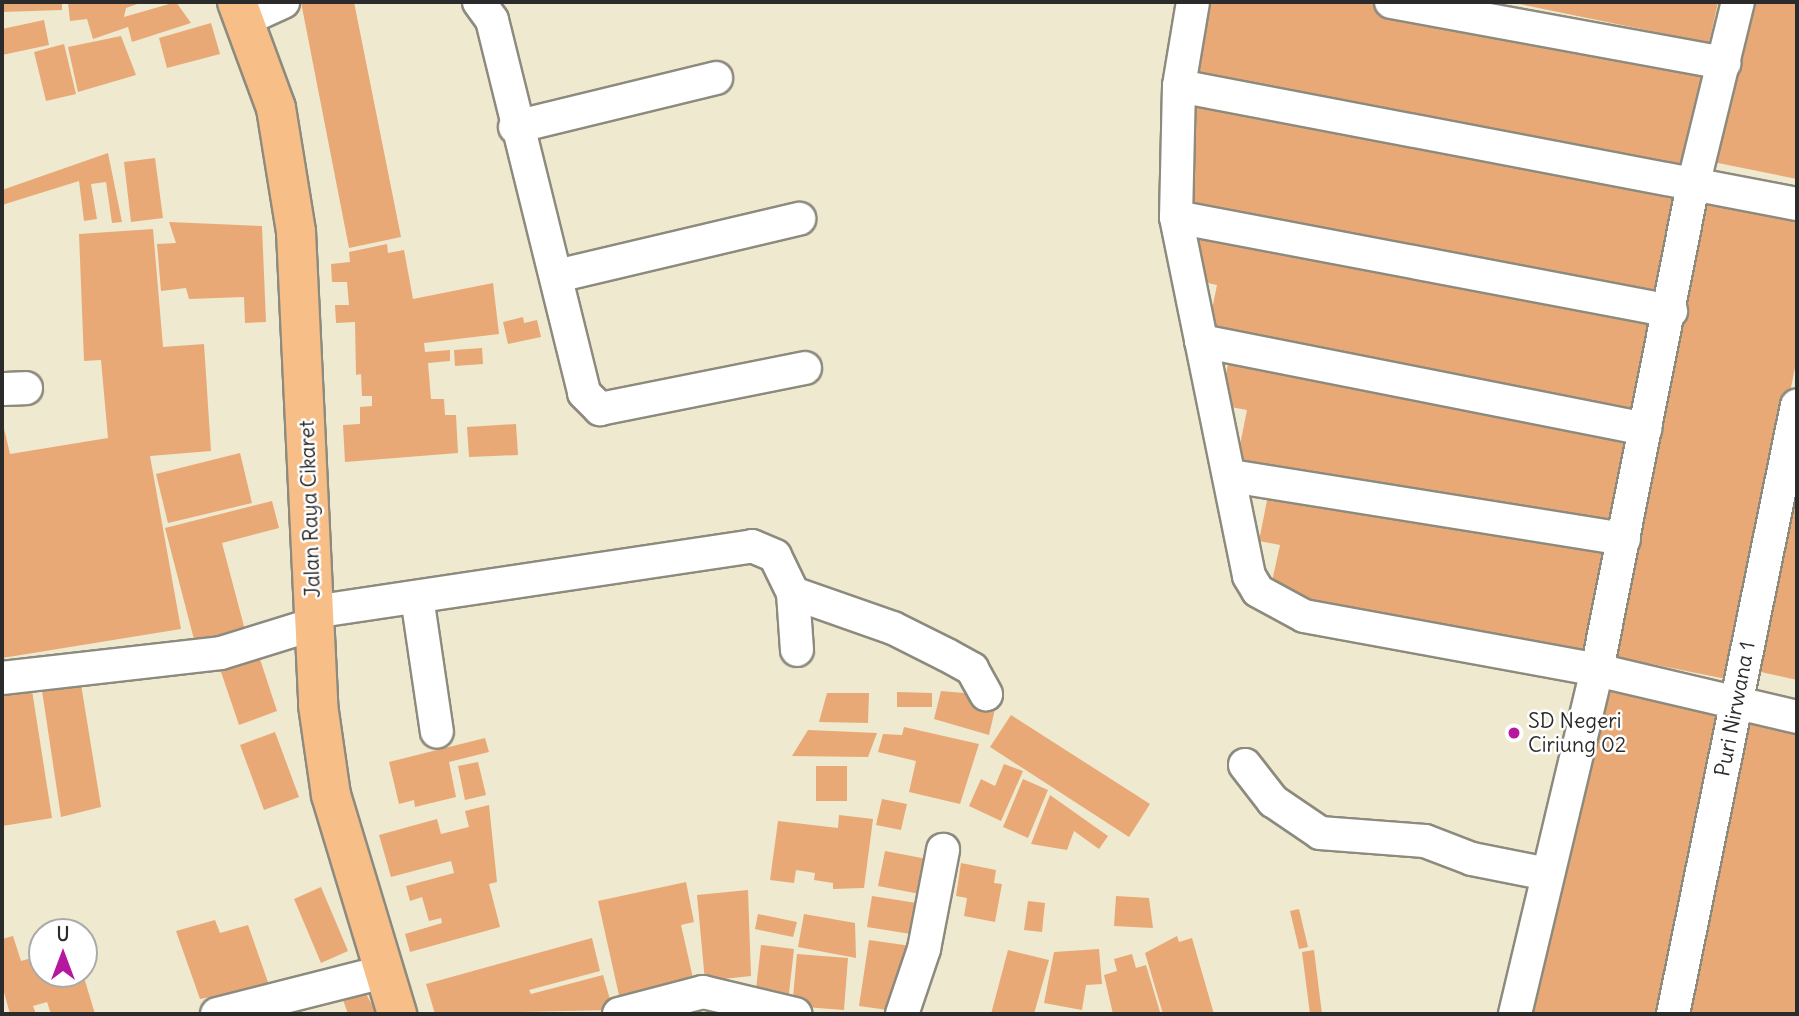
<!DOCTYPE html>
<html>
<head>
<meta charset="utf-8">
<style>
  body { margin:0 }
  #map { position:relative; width:1799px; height:1016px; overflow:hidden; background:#efe9d0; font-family:Delius,sans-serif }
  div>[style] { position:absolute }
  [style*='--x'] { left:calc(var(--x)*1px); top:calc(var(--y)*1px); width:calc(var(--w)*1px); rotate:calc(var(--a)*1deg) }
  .building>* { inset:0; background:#e8a976 }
  .roads { filter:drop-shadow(2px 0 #8d8a7e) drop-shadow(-2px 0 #8d8a7e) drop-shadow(0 2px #8d8a7e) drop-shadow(0 -2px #8d8a7e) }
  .minor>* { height:32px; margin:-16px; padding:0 16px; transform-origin:16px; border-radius:16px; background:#fff }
  .major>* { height:38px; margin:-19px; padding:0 19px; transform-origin:19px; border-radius:19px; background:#f7be88 }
  .dots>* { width:19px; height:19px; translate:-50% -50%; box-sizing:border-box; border:4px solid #fff; border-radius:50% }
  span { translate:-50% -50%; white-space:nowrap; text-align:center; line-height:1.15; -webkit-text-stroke:5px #fff; paint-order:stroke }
  .street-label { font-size:21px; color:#2b2b2b }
  .poi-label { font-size:21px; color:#2b2b2b }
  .left { translate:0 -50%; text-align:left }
  .frame { position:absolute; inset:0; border:4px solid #2b2b2b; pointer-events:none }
  .north { position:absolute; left:28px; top:918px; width:70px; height:70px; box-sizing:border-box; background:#fff; border:2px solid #aaa; border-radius:50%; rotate:0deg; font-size:19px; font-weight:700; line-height:28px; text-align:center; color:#2b2b2b }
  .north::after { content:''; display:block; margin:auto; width:24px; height:32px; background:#b5179e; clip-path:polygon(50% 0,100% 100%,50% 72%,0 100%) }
</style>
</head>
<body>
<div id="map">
  <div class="building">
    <i style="clip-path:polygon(2px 2px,62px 2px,62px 10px,2px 12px)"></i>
    <i style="clip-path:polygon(68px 2px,143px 2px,126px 8px,124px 17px,176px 2px,191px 23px,132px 42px,128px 27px,93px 39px,87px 19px,70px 21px)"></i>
    <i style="clip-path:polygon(301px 2px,354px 2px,401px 237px,349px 248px)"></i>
    <i style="clip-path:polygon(1199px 2px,1362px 2px,1705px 71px,1683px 177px,1184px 76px)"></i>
    <i style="clip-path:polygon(1510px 2px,1718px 2px,1709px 43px)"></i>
    <i style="clip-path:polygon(1746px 2px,1797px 2px,1797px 179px,1713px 162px)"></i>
    <i style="clip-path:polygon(44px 20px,49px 45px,2px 55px,2px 29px)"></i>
    <i style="clip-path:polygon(211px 23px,220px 54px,167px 68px,159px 38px)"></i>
    <i style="clip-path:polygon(121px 36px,136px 75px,78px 92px,68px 47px)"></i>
    <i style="clip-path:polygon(64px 44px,76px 94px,46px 101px,34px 52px)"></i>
    <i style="clip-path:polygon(1195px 98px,1685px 197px,1663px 302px,1179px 203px)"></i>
    <i style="clip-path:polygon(108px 153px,122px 222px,112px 223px,106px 182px,91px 184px,97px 219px,84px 221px,79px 181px,2px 205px,2px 190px)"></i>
    <i style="clip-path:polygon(155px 158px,163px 218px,131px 222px,124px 162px)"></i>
    <i style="clip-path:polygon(1707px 194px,1797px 212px,1797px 358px,1731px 680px,1612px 656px)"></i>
    <i style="clip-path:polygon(169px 222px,262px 226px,266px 322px,245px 323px,244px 297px,189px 299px,186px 288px,161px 291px,157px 244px,176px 243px)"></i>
    <i style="clip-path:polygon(1200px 223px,1659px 317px,1638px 422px,1207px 334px,1217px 285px,1189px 279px)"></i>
    <i style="clip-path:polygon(153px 229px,163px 347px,204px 344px,211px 451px,150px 456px,181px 629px,2px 658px,2px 420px,10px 454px,108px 438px,101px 360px,84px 361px,79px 234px)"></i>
    <i style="clip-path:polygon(387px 244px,388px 253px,404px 250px,413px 299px,493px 283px,499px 334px,424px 343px,425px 352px,450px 350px,450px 361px,428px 363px,431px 399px,444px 399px,445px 415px,456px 415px,458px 453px,345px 462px,343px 425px,360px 424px,360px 407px,372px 406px,372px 396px,362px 396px,361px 374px,356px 375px,355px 322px,336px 323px,335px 305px,349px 305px,347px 282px,332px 282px,331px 264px,350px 262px,349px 252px)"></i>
    <i style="clip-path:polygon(523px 317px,524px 323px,537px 320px,541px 337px,508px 344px,503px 322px)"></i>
    <i style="clip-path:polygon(482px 348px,483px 364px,455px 366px,454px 350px)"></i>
    <i style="clip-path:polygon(1231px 349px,1629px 430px,1607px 535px,1237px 460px,1247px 410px,1220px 405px)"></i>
    <i style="clip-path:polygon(516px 424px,518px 455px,469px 457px,467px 427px)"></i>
    <i style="clip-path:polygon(240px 453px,252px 503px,168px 523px,156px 474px)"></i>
    <i style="clip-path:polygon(1797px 457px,1797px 680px,1752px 670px)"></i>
    <i style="clip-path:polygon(1270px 485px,1604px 553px,1582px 658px,1269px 595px,1280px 545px,1259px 541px)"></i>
    <i style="clip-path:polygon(272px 501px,279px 528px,222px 543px,246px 634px,196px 647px,165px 528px)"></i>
    <i style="clip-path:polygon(258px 653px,277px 711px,239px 725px,219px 666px)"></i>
    <i style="clip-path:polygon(1603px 675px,1721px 707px,1716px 732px,1657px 1014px,1533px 1014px)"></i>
    <i style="clip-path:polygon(80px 678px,101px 807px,61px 817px,41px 684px)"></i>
    <i style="clip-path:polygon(31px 684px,52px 818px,2px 826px,2px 688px)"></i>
    <i style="clip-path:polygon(941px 691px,998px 696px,989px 735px,934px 719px)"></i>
    <i style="clip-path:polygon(897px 692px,932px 693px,932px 707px,897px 707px)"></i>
    <i style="clip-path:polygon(827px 693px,869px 693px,868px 723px,819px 722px)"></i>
    <i style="clip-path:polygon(1747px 710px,1797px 722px,1797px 1014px,1685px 1014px)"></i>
    <i style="clip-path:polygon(1011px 715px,1150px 804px,1129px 837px,990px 747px)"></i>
    <i style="clip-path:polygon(904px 727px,979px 744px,960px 804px,909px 792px,916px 761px,878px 752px,883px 734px,902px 735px)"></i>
    <i style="clip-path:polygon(808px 730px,877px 733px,868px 757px,792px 756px)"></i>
    <i style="clip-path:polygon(275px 732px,299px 797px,264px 810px,240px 745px)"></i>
    <i style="clip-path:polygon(485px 738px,489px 752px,449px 762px,456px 797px,415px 807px,414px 800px,399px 804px,389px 762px)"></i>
    <i style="clip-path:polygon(478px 762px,486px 795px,465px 800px,458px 766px)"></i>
    <i style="clip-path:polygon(1004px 764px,1023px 771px,1001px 821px,969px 806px,981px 779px,995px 786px)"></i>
    <i style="clip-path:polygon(816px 766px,847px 766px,847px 801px,816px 801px)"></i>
    <i style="clip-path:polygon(1023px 779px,1048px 790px,1028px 838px,1003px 827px)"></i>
    <i style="clip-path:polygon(1050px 795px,1108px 836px,1099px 849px,1074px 831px,1067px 850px,1031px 844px)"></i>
    <i style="clip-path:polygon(882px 799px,907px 804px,901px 830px,876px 825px)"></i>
    <i style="clip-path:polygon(489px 805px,497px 882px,489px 884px,500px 927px,410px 952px,405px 934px,442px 923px,441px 918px,429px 921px,422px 897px,410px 901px,406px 886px,454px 873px,451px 861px,391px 877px,379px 835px,437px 819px,441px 834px,469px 827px,465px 811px)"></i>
    <i style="clip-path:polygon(839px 815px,873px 819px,864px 888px,833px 889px,833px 883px,814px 880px,815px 873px,796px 870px,794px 883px,770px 880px,778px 821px,838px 828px)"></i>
    <i style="clip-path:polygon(885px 851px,927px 859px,925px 895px,878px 886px)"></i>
    <i style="clip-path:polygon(961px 863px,996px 870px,994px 883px,1002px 884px,995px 922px,964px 916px,967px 898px,956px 896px)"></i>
    <i style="clip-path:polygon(686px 882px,694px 922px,681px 925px,693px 978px,656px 986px,659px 1002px,622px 1009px,598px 901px)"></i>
    <i style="clip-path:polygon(321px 887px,348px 951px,321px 963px,294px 899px)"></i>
    <i style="clip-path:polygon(748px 890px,751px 976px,705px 981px,697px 895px)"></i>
    <i style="clip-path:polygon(872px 896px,923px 904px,911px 934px,867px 927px)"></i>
    <i style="clip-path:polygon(1116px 896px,1149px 898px,1153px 928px,1114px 926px)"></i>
    <i style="clip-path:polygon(1028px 901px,1045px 903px,1042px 932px,1024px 930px)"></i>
    <i style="clip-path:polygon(1299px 909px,1308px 947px,1299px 949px,1290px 911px)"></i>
    <i style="clip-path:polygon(758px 914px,797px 922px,793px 937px,755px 929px)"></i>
    <i style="clip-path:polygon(804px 914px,855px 923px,856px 958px,798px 947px)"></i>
    <i style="clip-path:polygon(215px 920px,220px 933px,248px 925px,269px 985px,200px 999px,176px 931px)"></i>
    <i style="clip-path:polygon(13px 936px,21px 961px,42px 955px,42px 974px,83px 974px,95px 1014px,51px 1014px,47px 1002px,33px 1006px,36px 1014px,10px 1014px,2px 985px,2px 939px)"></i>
    <i style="clip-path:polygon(1177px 936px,1179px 942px,1192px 938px,1214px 1014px,1163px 1014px,1145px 953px)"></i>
    <i style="clip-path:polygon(592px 938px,600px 971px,529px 990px,531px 994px,603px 975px,613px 1010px,435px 1014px,426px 984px)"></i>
    <i style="clip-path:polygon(869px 940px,911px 946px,902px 1012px,859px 1006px)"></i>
    <i style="clip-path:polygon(761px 945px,794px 949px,788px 1002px,755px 998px)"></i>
    <i style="clip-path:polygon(1099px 949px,1102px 984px,1086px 985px,1082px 1010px,1044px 1003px,1054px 952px)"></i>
    <i style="clip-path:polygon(1008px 950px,1049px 960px,1034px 1014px,991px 1014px)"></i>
    <i style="clip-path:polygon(1314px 950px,1322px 1014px,1310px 1014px,1302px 952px)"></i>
    <i style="clip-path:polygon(797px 954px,848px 958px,844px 1010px,805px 1007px,806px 998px,793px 997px)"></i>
    <i style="clip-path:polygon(1132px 954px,1136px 968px,1146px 965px,1160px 1012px,1113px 1014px,1104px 975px,1117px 971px,1114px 959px)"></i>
    <i style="clip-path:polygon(365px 992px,377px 1014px,348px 1014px,343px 1000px)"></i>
  </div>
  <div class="roads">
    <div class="minor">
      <i style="--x:479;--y:2;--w:22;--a:54"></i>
      <i style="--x:492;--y:20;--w:384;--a:76.1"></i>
      <i style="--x:584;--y:393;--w:23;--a:45"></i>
      <i style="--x:600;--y:409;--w:209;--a:-11.3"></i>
      <i style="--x:1193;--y:2;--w:85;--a:99.5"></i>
      <i style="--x:1179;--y:86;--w:131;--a:91.3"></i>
      <i style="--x:1176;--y:217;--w:366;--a:78.5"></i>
      <i style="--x:1249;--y:576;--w:17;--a:59"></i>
      <i style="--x:1258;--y:591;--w:52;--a:28.5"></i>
      <i style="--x:1304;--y:616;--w:298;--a:10.4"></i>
      <i style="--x:1597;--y:670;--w:205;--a:13.2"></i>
      <i style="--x:1391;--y:2;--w:339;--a:10.4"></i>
      <i style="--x:246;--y:19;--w:41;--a:-24.7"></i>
      <i style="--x:1179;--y:86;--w:629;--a:10.81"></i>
      <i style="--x:515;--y:127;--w:207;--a:-13.7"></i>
      <i style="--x:1176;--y:217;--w:504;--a:10.75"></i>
      <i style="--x:557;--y:276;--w:249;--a:-13.3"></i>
      <i style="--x:1201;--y:341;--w:453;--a:11.2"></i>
      <i style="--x:2;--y:389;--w:24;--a:-2"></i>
      <i style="--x:1231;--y:476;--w:398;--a:9.1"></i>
      <i style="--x:793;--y:593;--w:106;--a:19.3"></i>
      <i style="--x:893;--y:628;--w:60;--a:26.6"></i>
      <i style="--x:947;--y:655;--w:29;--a:29"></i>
      <i style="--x:972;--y:669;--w:29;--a:61"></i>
      <i style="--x:417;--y:597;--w:136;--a:81.6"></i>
      <i style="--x:313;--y:612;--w:444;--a:-8.5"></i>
      <i style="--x:752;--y:546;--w:25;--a:23"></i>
      <i style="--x:775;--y:556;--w:41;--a:64.1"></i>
      <i style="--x:793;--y:593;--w:57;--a:86"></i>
      <i style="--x:2;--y:678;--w:220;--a:-6.5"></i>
      <i style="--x:221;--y:653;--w:97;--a:-17.3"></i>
      <i style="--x:1245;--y:765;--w:46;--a:52.1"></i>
      <i style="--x:1273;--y:801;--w:57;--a:34.2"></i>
      <i style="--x:1320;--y:833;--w:105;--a:4.4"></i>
      <i style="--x:1425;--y:841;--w:50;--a:21"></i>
      <i style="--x:1472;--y:859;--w:77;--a:11.2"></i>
      <i style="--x:217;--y:1014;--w:171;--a:-14.2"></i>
      <i style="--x:619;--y:1014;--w:87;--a:-14.7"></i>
      <i style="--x:703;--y:992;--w:95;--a:13.4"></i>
      <i style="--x:902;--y:1014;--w:69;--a:-71.3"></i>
      <i style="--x:924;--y:949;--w:101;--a:-79.1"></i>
      <i style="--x:1515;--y:1014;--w:354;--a:-76.6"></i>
      <i style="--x:1597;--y:670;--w:493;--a:-78.8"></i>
      <i style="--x:1693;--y:186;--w:189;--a:-76.3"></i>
      <i style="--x:1673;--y:1014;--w:621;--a:-78.49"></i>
    </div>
    <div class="major">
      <i style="--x:237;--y:2;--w:113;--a:69.8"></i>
      <i style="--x:276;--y:108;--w:126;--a:80.8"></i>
      <i style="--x:296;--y:232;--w:474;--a:87.3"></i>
      <i style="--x:318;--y:705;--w:91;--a:81.8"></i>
      <i style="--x:331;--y:795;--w:229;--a:73.2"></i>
    </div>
  </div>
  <div class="dots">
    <i style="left:1514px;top:733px;background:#b5179e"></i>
  </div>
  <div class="street-label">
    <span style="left:310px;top:509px;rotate:-92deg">Jalan Raya Cikaret</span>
    <span style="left:1735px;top:709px;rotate:-79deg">Puri Nirwana 1</span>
  </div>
  <div class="poi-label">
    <span class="left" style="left:1528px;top:733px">SD Negeri<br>Ciriung 02</span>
  </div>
  <div class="frame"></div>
  <div class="north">U</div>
</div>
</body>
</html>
